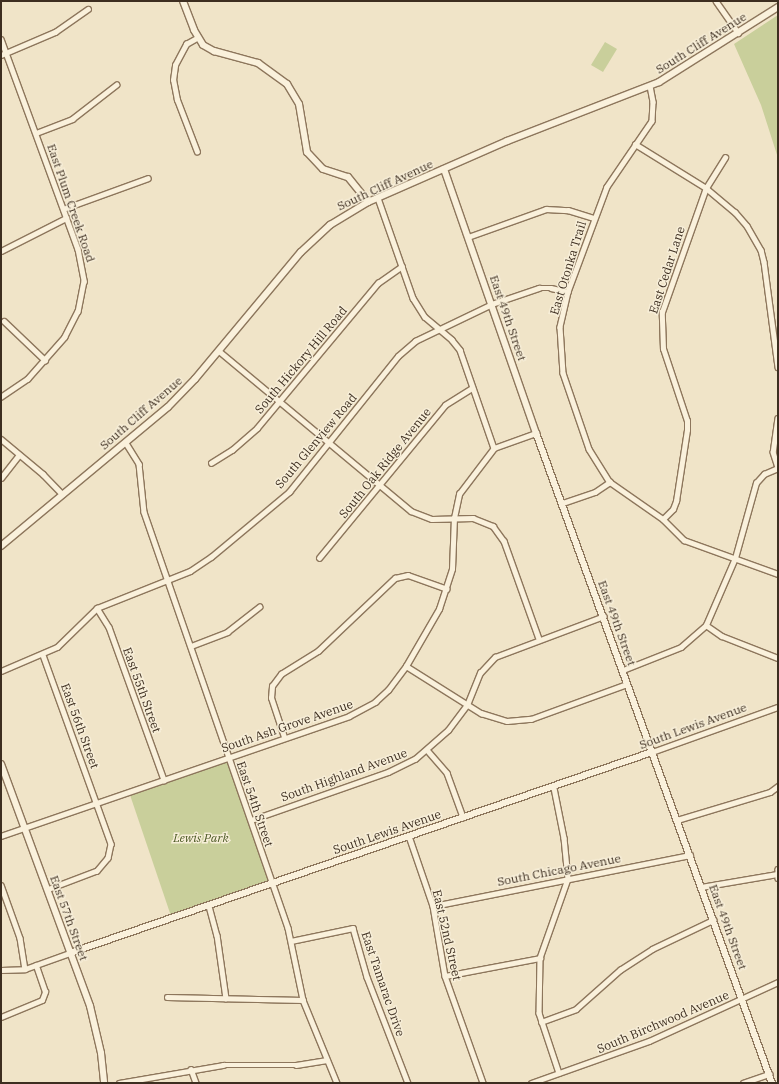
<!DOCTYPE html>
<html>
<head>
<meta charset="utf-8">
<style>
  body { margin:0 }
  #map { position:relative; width:779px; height:1084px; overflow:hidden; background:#f0e4c8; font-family:"IBM Plex Serif",serif }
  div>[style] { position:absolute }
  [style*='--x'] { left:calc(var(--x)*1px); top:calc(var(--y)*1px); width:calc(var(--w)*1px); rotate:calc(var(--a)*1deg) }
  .green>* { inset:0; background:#c9cf9b }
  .roads { filter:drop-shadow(1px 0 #8d765c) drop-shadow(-1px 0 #8d765c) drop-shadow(0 1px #8d765c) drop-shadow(0 -1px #8d765c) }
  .street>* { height:4.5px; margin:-2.25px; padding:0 2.25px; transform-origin:2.25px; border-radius:2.25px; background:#faf1dc }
  .secondary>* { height:6px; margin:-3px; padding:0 3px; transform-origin:3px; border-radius:3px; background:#faf1dc }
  span { translate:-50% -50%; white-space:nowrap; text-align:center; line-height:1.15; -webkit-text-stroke:3px #f7eed8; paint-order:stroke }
  .street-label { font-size:12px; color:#3d2e20 }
  .park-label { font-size:12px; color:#4d5a26; font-style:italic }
  .frame { position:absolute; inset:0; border:2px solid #3d2e20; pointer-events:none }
</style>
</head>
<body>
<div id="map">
  <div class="green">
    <i style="clip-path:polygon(778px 15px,778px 158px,761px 105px,734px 44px)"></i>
    <i style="clip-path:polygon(605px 42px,617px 49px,603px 72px,591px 65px)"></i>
    <i style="clip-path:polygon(228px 757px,272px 884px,172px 919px,129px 792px)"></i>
  </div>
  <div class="roads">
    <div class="street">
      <i style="--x:716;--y:1;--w:39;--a:55"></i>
      <i style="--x:1;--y:39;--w:224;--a:69.9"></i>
      <i style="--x:78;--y:249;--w:33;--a:79"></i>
      <i style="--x:84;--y:281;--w:31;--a:101"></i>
      <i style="--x:78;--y:311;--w:29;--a:117"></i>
      <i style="--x:65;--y:337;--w:56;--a:131.4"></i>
      <i style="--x:28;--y:379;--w:32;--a:146"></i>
      <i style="--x:1;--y:55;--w:59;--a:-23.1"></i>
      <i style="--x:55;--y:32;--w:40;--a:-34.9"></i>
      <i style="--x:650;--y:86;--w:16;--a:79"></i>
      <i style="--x:653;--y:102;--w:19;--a:93"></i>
      <i style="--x:652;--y:121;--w:80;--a:124.3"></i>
      <i style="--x:607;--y:187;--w:112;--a:110.4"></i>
      <i style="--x:568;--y:292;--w:36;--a:103"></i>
      <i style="--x:560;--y:327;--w:46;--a:86.3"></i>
      <i style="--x:563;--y:373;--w:80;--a:71.1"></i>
      <i style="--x:589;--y:449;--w:39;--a:58"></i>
      <i style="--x:610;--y:482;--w:65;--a:34.9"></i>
      <i style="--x:663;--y:519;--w:30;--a:45"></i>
      <i style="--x:684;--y:540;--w:100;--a:19.9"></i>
      <i style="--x:36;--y:133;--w:39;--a:-21"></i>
      <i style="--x:72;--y:119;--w:56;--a:-37.7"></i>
      <i style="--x:635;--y:144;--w:84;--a:31.8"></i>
      <i style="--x:706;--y:188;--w:38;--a:40"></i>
      <i style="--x:735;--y:212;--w:18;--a:49"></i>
      <i style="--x:747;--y:226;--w:28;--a:60"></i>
      <i style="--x:761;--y:250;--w:12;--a:76"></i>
      <i style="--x:764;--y:262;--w:106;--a:82.4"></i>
      <i style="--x:197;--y:152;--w:56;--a:-111"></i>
      <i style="--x:177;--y:100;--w:20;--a:-101"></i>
      <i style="--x:173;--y:80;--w:15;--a:-82"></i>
      <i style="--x:175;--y:65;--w:24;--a:-62"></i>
      <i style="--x:186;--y:44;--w:13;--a:-29"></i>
      <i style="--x:378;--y:198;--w:106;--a:70.7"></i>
      <i style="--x:413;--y:298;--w:22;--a:58"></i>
      <i style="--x:425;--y:317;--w:35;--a:40"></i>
      <i style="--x:452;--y:340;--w:13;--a:51"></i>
      <i style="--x:460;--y:350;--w:104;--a:70.9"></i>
      <i style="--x:63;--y:209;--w:90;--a:-20"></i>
      <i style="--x:468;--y:237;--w:83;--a:-19.7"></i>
      <i style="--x:546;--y:209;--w:22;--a:3"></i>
      <i style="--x:568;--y:210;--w:27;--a:17"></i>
      <i style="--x:1;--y:251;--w:73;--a:-26.9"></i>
      <i style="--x:4;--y:321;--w:57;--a:43.6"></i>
      <i style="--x:219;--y:351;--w:250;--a:39.8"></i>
      <i style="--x:411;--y:511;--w:22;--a:21"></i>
      <i style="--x:432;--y:519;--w:41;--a:-1.4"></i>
      <i style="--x:473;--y:518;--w:22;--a:22"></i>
      <i style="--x:493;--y:526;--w:19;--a:54"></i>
      <i style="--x:504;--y:541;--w:104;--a:70.3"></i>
      <i style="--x:778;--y:418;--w:34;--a:98"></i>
      <i style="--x:773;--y:452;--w:16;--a:72"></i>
      <i style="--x:1;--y:439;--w:55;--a:39.8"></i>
      <i style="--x:43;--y:474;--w:28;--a:46"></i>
      <i style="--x:126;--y:443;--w:25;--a:58"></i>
      <i style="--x:139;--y:464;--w:48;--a:84.1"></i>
      <i style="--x:144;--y:512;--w:440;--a:70.9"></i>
      <i style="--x:288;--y:928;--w:74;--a:78.2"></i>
      <i style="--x:303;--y:1000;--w:90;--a:67.7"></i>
      <i style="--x:211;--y:463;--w:25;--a:-32"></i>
      <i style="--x:232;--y:450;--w:33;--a:-41"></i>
      <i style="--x:257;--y:428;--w:189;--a:-50.2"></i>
      <i style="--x:378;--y:283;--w:29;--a:-35"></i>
      <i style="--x:1;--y:478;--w:29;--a:-52"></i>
      <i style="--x:563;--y:503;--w:34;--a:-19"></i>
      <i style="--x:595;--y:492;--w:18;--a:-34"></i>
      <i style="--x:663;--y:519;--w:14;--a:-45"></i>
      <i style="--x:673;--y:509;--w:9;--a:-69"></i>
      <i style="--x:676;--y:501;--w:72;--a:-81.2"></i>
      <i style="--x:687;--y:430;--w:9;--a:-90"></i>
      <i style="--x:687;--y:421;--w:76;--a:-108.4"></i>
      <i style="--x:663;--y:349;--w:37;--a:-92"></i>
      <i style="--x:662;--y:312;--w:132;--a:-70.5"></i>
      <i style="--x:706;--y:188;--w:36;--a:-58"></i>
      <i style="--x:319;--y:558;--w:198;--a:-50.5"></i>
      <i style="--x:445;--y:405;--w:32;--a:-32"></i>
      <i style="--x:97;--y:608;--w:22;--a:58"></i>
      <i style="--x:109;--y:627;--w:163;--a:70.2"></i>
      <i style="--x:706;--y:625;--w:19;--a:35"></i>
      <i style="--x:722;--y:636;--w:60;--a:21.4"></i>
      <i style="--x:191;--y:646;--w:39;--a:-21"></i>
      <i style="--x:227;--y:632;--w:41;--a:-38"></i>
      <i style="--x:43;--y:655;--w:201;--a:70.2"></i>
      <i style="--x:111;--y:844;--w:14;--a:102"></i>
      <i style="--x:108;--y:858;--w:17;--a:130"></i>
      <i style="--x:97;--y:871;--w:53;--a:159.2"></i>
      <i style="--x:406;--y:666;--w:89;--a:32.1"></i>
      <i style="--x:481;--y:713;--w:27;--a:17"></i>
      <i style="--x:507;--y:721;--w:24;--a:-5"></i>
      <i style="--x:531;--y:719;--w:102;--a:-20"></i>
      <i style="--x:623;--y:670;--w:62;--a:-21.6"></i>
      <i style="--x:681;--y:647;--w:33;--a:-41"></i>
      <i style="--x:706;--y:625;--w:73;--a:-66.6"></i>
      <i style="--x:735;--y:558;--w:78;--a:-74.4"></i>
      <i style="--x:756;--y:483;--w:12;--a:-48"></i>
      <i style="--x:764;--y:474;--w:15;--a:-23"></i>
      <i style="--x:1;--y:671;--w:61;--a:-23.2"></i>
      <i style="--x:57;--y:647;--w:56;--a:-44.3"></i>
      <i style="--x:97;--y:608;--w:100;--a:-21.7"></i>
      <i style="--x:190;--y:571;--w:25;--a:-34"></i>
      <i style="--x:211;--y:557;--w:102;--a:-39.8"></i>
      <i style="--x:289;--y:492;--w:174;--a:-51.3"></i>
      <i style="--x:398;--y:356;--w:23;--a:-41"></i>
      <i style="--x:415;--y:341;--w:85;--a:-25.7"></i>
      <i style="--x:492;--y:304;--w:50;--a:-18.8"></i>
      <i style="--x:539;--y:288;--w:12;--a:0"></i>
      <i style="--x:551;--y:288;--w:17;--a:13"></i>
      <i style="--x:284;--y:737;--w:41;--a:-108.4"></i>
      <i style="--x:271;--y:698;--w:12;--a:-85"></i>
      <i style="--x:272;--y:686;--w:15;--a:-53"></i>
      <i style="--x:281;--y:674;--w:44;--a:-31.9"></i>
      <i style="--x:318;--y:651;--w:106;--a:-43.5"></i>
      <i style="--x:395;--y:578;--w:13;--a:-13"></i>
      <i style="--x:408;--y:575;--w:41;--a:19.7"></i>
      <i style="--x:428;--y:751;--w:29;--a:49"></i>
      <i style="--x:447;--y:773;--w:47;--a:70"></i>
      <i style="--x:652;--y:752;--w:134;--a:-19.7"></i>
      <i style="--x:554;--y:788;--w:51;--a:78.7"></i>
      <i style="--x:564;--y:838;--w:41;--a:84.4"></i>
      <i style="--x:568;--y:879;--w:84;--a:109.5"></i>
      <i style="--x:540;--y:958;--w:55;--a:91"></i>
      <i style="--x:539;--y:1013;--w:63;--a:71.6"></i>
      <i style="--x:251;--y:820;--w:145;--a:-19.3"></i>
      <i style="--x:388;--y:772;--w:30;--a:-26"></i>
      <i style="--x:415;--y:759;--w:44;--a:-41.3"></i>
      <i style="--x:448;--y:730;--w:31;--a:-53"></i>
      <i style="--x:467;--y:705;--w:35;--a:-68"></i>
      <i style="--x:480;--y:673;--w:22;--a:-47"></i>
      <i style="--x:495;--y:657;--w:116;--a:-20.6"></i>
      <i style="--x:677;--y:820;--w:97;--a:-16.8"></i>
      <i style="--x:770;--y:792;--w:10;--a:-37"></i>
      <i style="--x:1;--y:836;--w:368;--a:-19"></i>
      <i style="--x:349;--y:716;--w:30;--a:-28"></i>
      <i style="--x:375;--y:702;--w:18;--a:-43"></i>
      <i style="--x:388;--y:690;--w:30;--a:-53"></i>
      <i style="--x:406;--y:666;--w:66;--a:-59.9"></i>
      <i style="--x:439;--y:609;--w:42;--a:-72"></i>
      <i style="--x:452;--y:569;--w:51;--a:-87.8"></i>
      <i style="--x:454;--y:518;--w:25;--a:-78"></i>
      <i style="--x:459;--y:494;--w:58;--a:-52.7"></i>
      <i style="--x:494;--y:448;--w:45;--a:-19.7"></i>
      <i style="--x:409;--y:836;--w:74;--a:71.1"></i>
      <i style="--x:433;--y:906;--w:71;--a:80.3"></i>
      <i style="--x:445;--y:976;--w:114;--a:70.4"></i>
      <i style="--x:778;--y:869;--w:9;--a:90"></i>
      <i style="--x:1;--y:885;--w:56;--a:70.3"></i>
      <i style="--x:20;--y:938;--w:31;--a:81"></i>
      <i style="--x:701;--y:887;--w:77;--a:-9.7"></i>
      <i style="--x:209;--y:906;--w:30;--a:75"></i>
      <i style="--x:217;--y:935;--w:64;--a:81.9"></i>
      <i style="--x:433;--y:906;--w:262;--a:-11.2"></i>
      <i style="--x:291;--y:941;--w:63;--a:-11.8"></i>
      <i style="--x:353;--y:928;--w:51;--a:74.1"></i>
      <i style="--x:367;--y:977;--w:114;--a:68.9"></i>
      <i style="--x:1;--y:970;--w:24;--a:-2"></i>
      <i style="--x:25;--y:969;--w:48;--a:-19.6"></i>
      <i style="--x:445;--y:976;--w:97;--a:-10.7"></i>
      <i style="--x:167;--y:997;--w:136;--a:1.3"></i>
      <i style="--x:1;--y:1017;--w:44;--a:-22.5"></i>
      <i style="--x:42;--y:1000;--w:9;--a:-69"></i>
      <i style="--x:45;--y:992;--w:28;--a:-109"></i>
      <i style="--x:541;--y:1022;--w:37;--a:-20"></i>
      <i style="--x:576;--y:1009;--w:59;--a:-41.6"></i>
      <i style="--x:620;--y:970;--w:38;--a:-33"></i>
      <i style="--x:652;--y:949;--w:68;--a:-25.4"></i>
      <i style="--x:191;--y:1069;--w:15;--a:70"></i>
      <i style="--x:119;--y:1083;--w:106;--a:-9.8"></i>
      <i style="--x:223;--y:1065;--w:73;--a:0"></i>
      <i style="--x:296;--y:1065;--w:31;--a:-9"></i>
      <i style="--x:531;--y:1083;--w:125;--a:-19.6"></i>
      <i style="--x:649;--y:1041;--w:142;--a:-24.6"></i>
      <i style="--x:743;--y:1083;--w:28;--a:-19"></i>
    </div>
    <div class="secondary">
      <i style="--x:183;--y:1;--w:31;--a:69"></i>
      <i style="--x:194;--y:30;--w:17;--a:59"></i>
      <i style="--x:203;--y:45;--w:13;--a:29"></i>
      <i style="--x:214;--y:51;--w:46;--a:15.3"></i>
      <i style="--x:258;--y:63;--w:36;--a:36"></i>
      <i style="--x:287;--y:84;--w:23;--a:59"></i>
      <i style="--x:299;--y:104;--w:49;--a:80.5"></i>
      <i style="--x:307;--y:152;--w:23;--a:47"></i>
      <i style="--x:323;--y:169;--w:26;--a:18"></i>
      <i style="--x:348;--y:177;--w:32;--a:51"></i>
      <i style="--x:444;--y:169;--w:280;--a:70.8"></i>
      <i style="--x:536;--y:433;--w:692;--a:70.05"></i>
      <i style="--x:1;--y:546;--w:217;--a:-39.8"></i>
      <i style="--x:168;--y:407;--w:39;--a:-46"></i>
      <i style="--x:195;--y:379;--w:165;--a:-50.2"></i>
      <i style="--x:301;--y:252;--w:40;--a:-43"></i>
      <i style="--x:330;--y:225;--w:44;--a:-31.2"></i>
      <i style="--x:368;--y:202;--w:152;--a:-23.7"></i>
      <i style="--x:507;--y:141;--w:163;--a:-21.2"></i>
      <i style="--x:659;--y:82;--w:141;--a:-32.2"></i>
      <i style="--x:1;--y:764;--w:258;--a:69.8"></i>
      <i style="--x:90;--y:1006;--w:48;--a:76.8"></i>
      <i style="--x:101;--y:1053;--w:30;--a:84"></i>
      <i style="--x:70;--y:953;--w:616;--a:-19.05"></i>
    </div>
  </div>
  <div class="street-label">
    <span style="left:701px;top:43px;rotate:-32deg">South Cliff Avenue</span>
    <span style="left:385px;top:185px;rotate:-25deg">South Cliff Avenue</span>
    <span style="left:71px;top:203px;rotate:71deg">East Plum Creek Road</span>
    <span style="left:568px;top:268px;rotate:-73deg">East Otonka Trail</span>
    <span style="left:667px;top:270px;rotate:-72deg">East Cedar Lane</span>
    <span style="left:508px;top:318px;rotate:71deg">East 49th Street</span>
    <span style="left:301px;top:360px;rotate:-50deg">South Hickory Hill Road</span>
    <span style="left:141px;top:413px;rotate:-41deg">South Cliff Avenue</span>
    <span style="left:316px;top:441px;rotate:-50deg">South Glenview Road</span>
    <span style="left:385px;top:463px;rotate:-51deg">South Oak Ridge Avenue</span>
    <span style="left:617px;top:623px;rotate:70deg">East 49th Street</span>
    <span style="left:142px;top:690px;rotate:70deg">East 55th Street</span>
    <span style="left:80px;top:726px;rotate:70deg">East 56th Street</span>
    <span style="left:287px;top:726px;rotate:-19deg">South Ash Grove Avenue</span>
    <span style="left:693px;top:726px;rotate:-20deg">South Lewis Avenue</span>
    <span style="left:344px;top:775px;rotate:-20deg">South Highland Avenue</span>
    <span style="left:255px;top:804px;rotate:71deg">East 54th Street</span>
    <span style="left:387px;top:832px;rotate:-19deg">South Lewis Avenue</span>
    <span style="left:559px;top:870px;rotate:-11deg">South Chicago Avenue</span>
    <span style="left:69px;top:918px;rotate:70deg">East 57th Street</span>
    <span style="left:728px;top:927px;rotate:70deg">East 49th Street</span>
    <span style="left:447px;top:935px;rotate:77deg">East 52nd Street</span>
    <span style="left:383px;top:984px;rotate:71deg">East Tamarac Drive</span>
    <span style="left:663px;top:1022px;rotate:-23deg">South Birchwood Avenue</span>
  </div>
  <div class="park-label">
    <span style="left:201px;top:838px">Lewis Park</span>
  </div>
  <div class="frame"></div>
</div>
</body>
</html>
